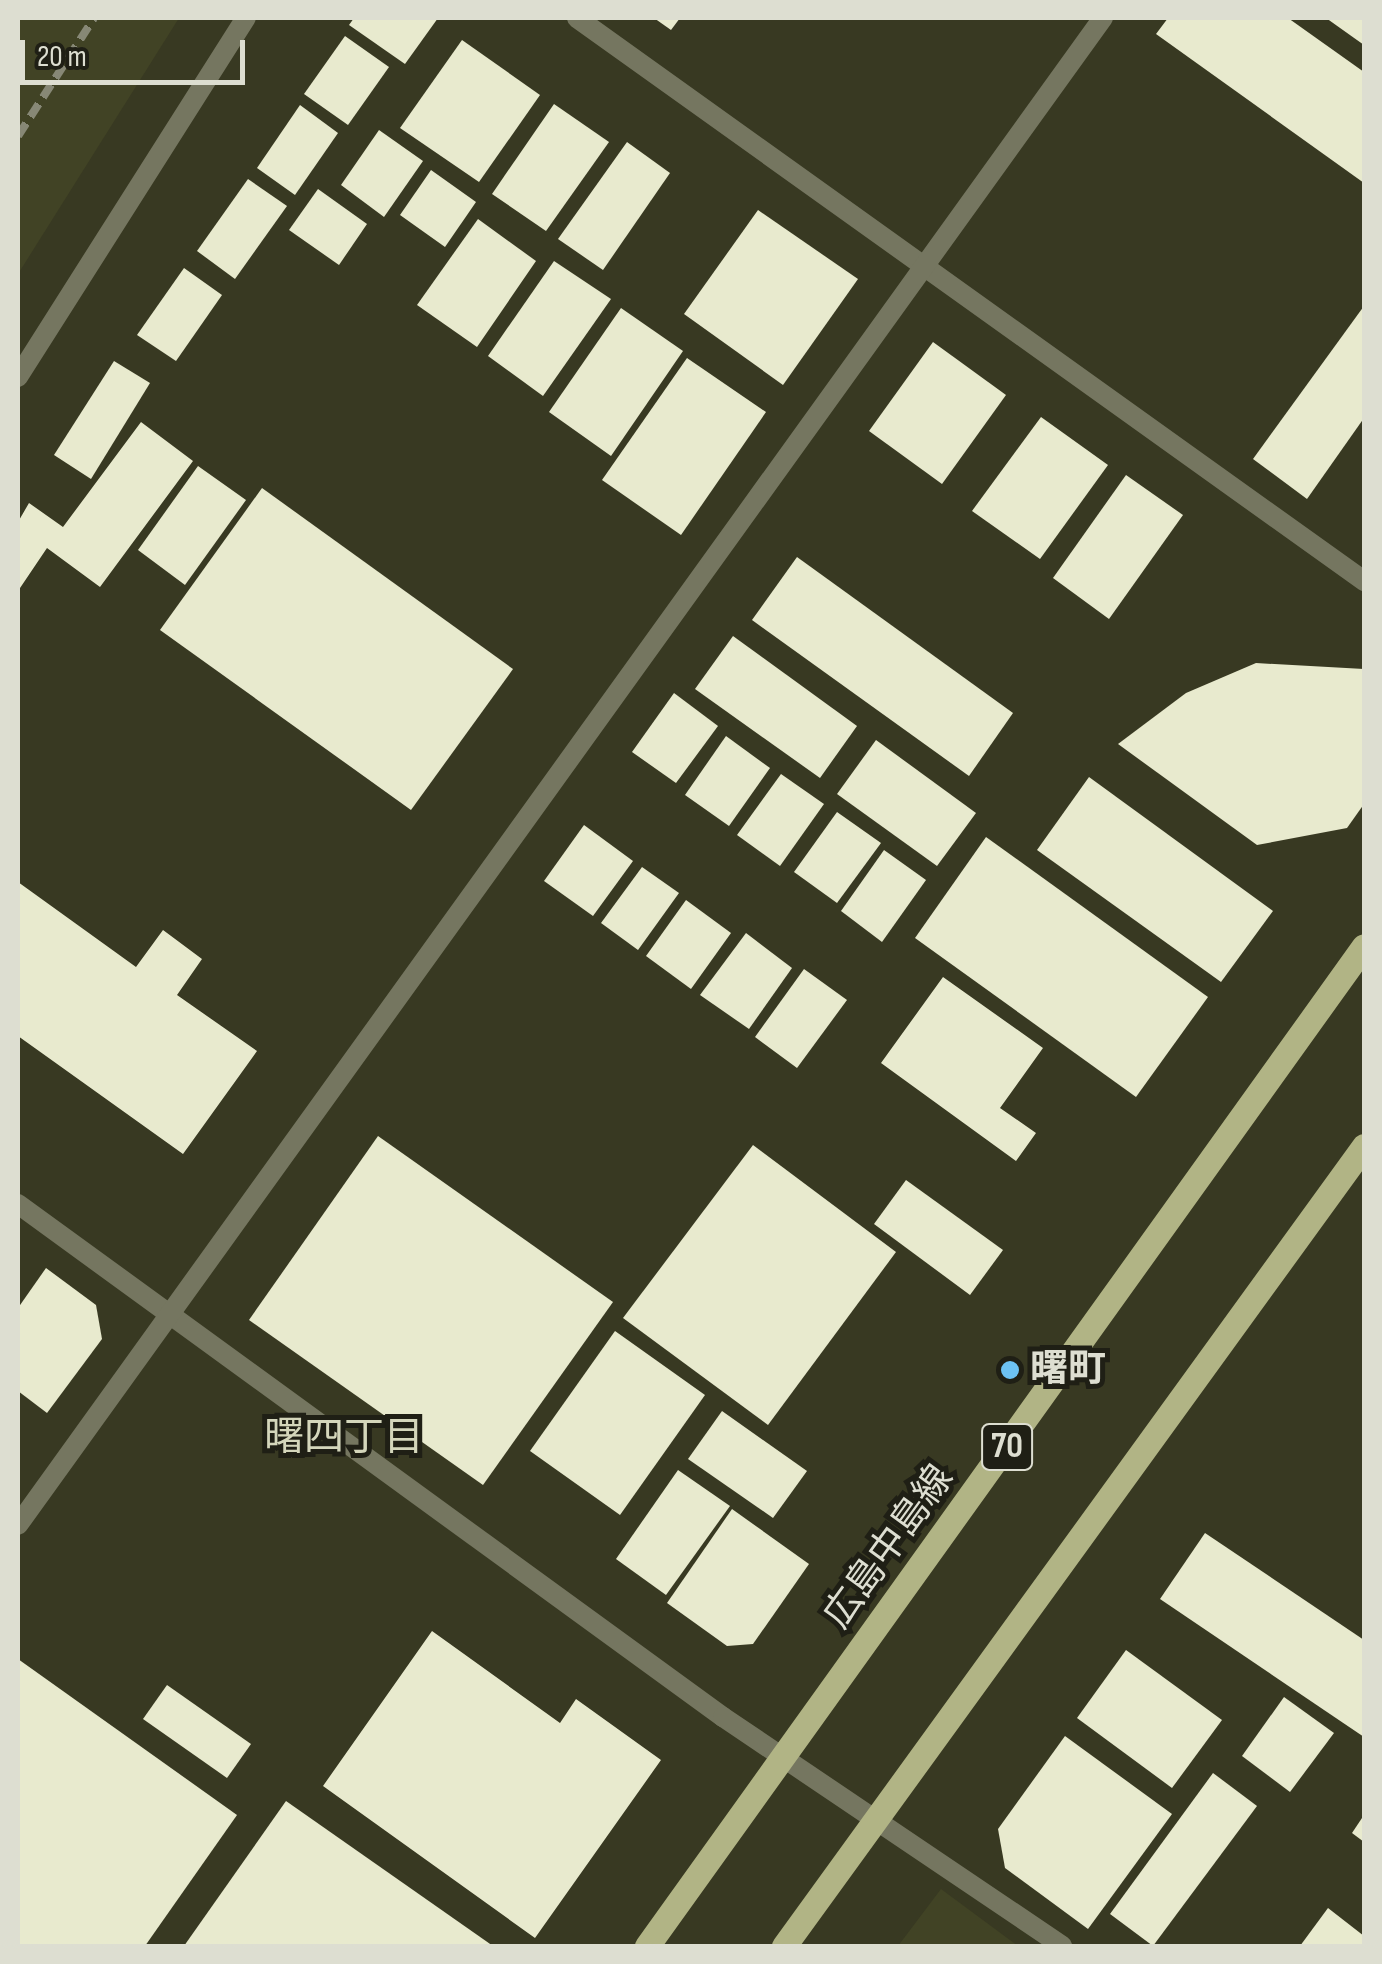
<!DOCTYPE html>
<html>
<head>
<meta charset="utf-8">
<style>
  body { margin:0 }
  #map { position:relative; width:1382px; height:1964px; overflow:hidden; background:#383922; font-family:"Sofia Sans Condensed","Noto Sans JP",sans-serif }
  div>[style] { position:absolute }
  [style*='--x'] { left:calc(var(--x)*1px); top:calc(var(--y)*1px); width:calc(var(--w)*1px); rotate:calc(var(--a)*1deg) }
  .built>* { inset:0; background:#414325 }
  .building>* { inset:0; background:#e8eace }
  .minor>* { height:20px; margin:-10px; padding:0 10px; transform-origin:10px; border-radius:10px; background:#757660 }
  .primary>* { height:25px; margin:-12.5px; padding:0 12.5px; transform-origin:12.5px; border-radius:12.5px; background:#b1b485 }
  .rail>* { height:8px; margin-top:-4px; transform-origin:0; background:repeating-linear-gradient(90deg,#878876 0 15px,transparent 0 23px) }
  .dots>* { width:28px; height:28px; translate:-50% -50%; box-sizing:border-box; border:5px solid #1f1f15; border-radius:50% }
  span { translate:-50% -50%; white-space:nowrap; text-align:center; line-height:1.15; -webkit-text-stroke:10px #1f1f15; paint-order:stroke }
  .shield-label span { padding:2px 8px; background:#1f1f15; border:2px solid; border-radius:8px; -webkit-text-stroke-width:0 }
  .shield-label { font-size:35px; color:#ddded1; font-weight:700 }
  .poi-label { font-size:38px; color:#ddded1; font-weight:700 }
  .left { translate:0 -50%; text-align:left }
  .street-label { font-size:38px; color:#ddded1 }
  .neighbourhood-label { font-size:40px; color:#d4d6bb }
  .frame { position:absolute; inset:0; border:20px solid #ddded1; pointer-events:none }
  .scale { position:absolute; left:20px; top:40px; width:225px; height:45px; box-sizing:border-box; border:5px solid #ddded1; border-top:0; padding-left:12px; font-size:30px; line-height:35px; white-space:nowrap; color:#ddded1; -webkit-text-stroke:8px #1f1f15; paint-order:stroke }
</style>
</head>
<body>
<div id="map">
  <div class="built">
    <i style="clip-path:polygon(18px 18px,179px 18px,18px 274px)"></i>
    <i style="clip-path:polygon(941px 1889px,1018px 1946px,898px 1946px)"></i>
  </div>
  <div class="building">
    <i style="clip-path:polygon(354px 18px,438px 18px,405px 64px,349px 25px)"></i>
    <i style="clip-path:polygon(654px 18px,680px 18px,671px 30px)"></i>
    <i style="clip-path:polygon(1168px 18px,1288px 18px,1364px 72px,1364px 183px,1156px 34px)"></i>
    <i style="clip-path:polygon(1326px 18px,1364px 18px,1364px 45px)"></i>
    <i style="clip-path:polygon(345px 36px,389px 67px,348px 125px,304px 94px)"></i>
    <i style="clip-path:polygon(462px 40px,540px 95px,479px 182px,400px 128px)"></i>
    <i style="clip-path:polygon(554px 104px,609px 142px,546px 231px,492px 194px)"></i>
    <i style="clip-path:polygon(300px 105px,338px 133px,295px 195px,257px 168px)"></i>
    <i style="clip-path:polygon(379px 130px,423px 161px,384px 217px,341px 185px)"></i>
    <i style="clip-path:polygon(627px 142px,670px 173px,603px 270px,558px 239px)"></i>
    <i style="clip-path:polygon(431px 170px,476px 202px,445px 247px,400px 215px)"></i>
    <i style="clip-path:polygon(248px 179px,287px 206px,235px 279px,197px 251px)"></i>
    <i style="clip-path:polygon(318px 189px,367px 224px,339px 265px,289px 230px)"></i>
    <i style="clip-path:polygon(758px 210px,858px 279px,783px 385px,684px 314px)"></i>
    <i style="clip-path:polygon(478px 219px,536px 261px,477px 347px,417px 305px)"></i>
    <i style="clip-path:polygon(554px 261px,611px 299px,543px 396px,488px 356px)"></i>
    <i style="clip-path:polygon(184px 268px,222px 295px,176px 361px,137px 335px)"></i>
    <i style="clip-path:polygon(1364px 306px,1364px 418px,1307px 499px,1253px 459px)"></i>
    <i style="clip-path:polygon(621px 308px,683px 351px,611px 456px,549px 412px)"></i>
    <i style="clip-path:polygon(933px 342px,1006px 395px,942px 484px,869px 431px)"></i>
    <i style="clip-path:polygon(687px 358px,766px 412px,681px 535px,602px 480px)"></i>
    <i style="clip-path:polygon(114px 361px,150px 383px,91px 479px,54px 455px)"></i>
    <i style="clip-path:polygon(1041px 417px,1108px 465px,1040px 559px,972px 511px)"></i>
    <i style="clip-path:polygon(141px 422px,193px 461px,100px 587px,47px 548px,18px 591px,18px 522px,29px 503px,63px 527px)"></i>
    <i style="clip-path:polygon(198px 466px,246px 500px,185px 585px,138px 550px)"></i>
    <i style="clip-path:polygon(1126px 475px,1183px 515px,1109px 619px,1053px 578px)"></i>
    <i style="clip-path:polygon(262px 488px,513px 669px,411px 810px,160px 630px)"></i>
    <i style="clip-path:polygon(797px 557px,1013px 713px,969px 776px,752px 620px)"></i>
    <i style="clip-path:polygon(733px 636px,857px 726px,820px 778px,695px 689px)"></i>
    <i style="clip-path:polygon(1256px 663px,1364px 669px,1364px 804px,1347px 828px,1257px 845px,1118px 744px,1186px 693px)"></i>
    <i style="clip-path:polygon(674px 693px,718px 726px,676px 783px,632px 752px)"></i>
    <i style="clip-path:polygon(726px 736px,770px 768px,729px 826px,685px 795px)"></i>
    <i style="clip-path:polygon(876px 740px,976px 813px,937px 866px,837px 794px)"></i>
    <i style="clip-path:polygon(781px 774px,824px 804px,780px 866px,737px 835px)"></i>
    <i style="clip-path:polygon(1089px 777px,1273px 911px,1221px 982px,1037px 850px)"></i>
    <i style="clip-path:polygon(837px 812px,881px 843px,837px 903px,794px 872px)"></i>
    <i style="clip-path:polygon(584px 825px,633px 861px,593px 916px,544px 881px)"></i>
    <i style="clip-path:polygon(986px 837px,1208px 997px,1136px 1097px,915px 938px)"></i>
    <i style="clip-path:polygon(884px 850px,926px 880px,882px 942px,841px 911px)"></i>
    <i style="clip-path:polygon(642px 867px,679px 893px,638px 950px,601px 923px)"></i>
    <i style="clip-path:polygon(18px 882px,136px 967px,163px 930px,202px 959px,177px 995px,257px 1051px,183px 1154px,18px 1036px)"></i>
    <i style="clip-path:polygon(686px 900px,731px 933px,691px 989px,646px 956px)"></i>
    <i style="clip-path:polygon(746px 933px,792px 968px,749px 1029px,700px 995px)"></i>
    <i style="clip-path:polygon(804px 969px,847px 1000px,797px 1068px,755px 1037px)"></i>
    <i style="clip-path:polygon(943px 977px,1043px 1048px,1000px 1108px,1036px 1133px,1016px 1161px,881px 1063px)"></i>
    <i style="clip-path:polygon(378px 1136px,613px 1302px,483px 1485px,249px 1320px)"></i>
    <i style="clip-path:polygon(753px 1145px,896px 1252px,768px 1425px,623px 1318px)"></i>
    <i style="clip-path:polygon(906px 1180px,1003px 1250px,970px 1295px,874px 1224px)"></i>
    <i style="clip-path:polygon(46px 1268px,96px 1305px,102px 1339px,47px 1413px,18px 1391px,18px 1308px)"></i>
    <i style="clip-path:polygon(615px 1331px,705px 1395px,620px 1515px,530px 1451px)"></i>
    <i style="clip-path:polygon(722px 1411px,807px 1471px,773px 1518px,688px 1459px)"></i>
    <i style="clip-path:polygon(678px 1470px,730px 1506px,666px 1595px,616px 1559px)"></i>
    <i style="clip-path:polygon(732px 1509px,809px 1564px,753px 1644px,727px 1646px,667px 1603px)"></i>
    <i style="clip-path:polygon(1205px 1533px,1364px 1640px,1364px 1737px,1160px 1599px)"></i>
    <i style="clip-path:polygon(432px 1631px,560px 1723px,576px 1699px,661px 1760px,535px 1938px,323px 1786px)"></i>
    <i style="clip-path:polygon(1126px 1650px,1222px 1720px,1172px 1788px,1077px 1718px)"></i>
    <i style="clip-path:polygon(18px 1659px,237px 1815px,145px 1946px,18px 1946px)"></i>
    <i style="clip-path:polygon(167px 1685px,251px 1744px,227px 1778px,143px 1719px)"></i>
    <i style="clip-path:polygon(1284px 1697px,1334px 1733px,1290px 1792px,1242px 1756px)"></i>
    <i style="clip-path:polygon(1065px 1736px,1172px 1814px,1088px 1929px,1005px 1868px,998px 1829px)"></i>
    <i style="clip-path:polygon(1213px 1773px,1257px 1806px,1153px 1946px,1110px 1914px)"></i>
    <i style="clip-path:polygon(286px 1801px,493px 1946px,184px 1946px)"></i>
    <i style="clip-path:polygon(1364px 1815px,1364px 1842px,1352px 1833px)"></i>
    <i style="clip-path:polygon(1328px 1908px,1364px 1936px,1364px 1946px,1300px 1946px)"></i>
  </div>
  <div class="minor">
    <i style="--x:577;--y:18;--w:968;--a:35.58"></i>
    <i style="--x:18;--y:377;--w:425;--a:-57.6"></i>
    <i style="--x:18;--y:1204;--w:872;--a:36.04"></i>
    <i style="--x:723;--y:1717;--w:409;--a:34"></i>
    <i style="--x:18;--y:1525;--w:1857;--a:-54.25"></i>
  </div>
  <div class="primary">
    <i style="--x:647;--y:1946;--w:1230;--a:-54.36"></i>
    <i style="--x:784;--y:1946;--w:988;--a:-54.06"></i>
  </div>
  <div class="rail">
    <i style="--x:18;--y:136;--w:140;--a:-57.2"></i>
  </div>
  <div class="dots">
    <i style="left:1010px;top:1370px;background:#6dc2f3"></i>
  </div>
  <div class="shield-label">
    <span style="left:1007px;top:1447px">70</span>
  </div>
  <div class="poi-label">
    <span class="left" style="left:1030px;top:1370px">曙町</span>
  </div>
  <div class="street-label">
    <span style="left:889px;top:1547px;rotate:-54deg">広島中島線</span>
  </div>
  <div class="neighbourhood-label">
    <span style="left:344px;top:1438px">曙四丁目</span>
  </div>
  <div class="frame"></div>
  <div class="scale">20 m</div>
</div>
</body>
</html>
